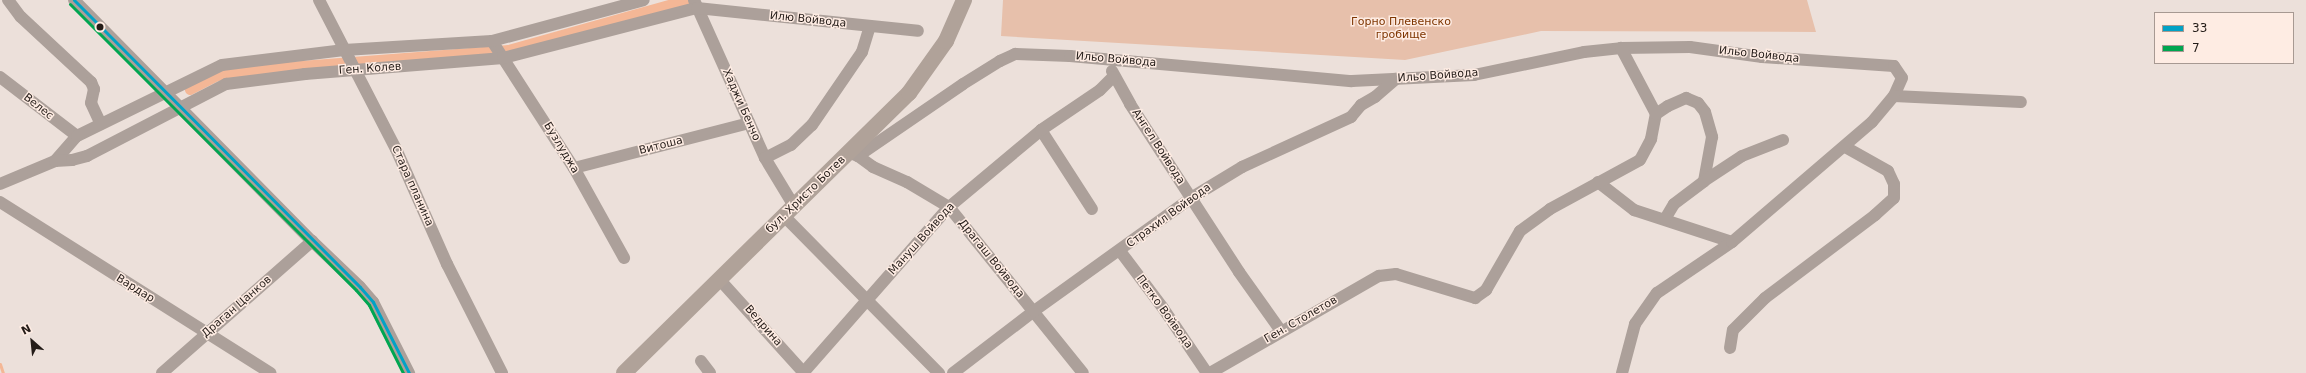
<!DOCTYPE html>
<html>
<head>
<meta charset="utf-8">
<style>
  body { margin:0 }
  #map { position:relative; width:2306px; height:373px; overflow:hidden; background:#ece0da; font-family:"DejaVu Sans",sans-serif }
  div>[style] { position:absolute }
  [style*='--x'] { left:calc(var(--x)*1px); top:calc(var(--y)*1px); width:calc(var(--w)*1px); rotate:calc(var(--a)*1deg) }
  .green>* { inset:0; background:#e7c0ab }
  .stream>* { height:3px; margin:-1.5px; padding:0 1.5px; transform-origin:1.5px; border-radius:1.5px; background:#f4b796 }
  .canal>* { height:10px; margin:-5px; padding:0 5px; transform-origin:5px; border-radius:5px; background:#f4b796 }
  .minor>* { height:12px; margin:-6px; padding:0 6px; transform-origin:6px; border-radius:6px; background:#aca09a }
  .major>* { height:16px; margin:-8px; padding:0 8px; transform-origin:8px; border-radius:8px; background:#b0a299 }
  .bus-1>* { height:3px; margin:-1.5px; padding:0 1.5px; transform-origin:1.5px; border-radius:1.5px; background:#02a2c5 }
  .bus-2>* { height:3px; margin:-1.5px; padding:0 1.5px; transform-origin:1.5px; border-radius:1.5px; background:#00a651 }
  .dots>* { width:11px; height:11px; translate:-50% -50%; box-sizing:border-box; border:2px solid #feece3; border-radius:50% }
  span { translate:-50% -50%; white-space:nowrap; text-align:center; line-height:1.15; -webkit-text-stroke:3px #feece3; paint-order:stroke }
  .street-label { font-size:11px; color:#241c18 }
  .park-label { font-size:11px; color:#7e3500 }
  .legend { position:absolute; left:2154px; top:12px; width:140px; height:52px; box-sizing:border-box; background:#feece3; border:1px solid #a79992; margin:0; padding:5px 7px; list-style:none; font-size:12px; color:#241c18 }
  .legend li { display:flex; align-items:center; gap:8px; height:20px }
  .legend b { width:20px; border:1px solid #a79992 }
  .north { position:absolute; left:12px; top:321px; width:40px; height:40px; -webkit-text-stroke:3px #feece3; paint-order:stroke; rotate:333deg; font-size:11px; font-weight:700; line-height:16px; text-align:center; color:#241c18 }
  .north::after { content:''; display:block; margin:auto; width:14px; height:18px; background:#241c18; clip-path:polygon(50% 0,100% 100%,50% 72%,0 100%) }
</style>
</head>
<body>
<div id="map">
  <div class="green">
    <i style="clip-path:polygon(1003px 0,1807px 0,1816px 32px,1541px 31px,1405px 60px,1001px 36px)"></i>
  </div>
  <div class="stream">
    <i style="--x:0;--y:364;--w:9;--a:72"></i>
  </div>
  <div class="canal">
    <i style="--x:190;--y:90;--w:30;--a:-27"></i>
    <i style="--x:217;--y:76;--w:72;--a:-7.2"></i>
    <i style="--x:288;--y:67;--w:222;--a:-4.4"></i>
    <i style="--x:509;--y:50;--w:185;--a:-15.7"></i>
  </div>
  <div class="minor">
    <i style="--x:8;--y:0;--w:21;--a:53"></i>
    <i style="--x:21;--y:17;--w:96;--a:42.9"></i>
    <i style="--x:91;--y:82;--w:8;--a:67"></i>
    <i style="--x:94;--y:89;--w:14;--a:102"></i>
    <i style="--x:91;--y:103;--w:23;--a:65"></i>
    <i style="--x:74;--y:0;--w:339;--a:45.4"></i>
    <i style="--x:312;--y:241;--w:66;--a:43.8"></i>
    <i style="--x:360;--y:287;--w:20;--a:49"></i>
    <i style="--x:373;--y:302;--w:80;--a:63.1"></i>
    <i style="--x:319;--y:0;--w:168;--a:62.7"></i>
    <i style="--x:396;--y:149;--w:126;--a:66.1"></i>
    <i style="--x:447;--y:264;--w:122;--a:63.2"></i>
    <i style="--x:694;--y:0;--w:173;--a:65.8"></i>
    <i style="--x:765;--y:158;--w:56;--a:58.9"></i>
    <i style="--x:492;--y:41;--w:151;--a:57.2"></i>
    <i style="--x:574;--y:168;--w:103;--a:60.9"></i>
    <i style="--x:1112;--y:71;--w:38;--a:61"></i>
    <i style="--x:1130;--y:104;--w:200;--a:57"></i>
    <i style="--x:1239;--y:272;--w:72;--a:54.6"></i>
    <i style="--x:0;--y:77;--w:97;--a:37.5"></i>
    <i style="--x:1656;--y:114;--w:14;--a:-34"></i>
    <i style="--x:1668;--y:106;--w:20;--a:-24"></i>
    <i style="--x:1686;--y:98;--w:13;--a:23"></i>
    <i style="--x:1698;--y:103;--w:11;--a:52"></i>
    <i style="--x:1705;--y:112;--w:26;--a:74"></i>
    <i style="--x:1712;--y:137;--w:45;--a:100.3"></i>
    <i style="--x:1041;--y:130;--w:94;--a:57.2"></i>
    <i style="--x:850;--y:153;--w:9;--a:21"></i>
    <i style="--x:858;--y:156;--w:127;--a:-34.4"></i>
    <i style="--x:963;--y:84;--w:44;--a:-31.9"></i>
    <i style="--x:1000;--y:61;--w:17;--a:-25"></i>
    <i style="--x:1015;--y:54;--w:55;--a:2.1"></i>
    <i style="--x:1070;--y:56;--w:283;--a:5.1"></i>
    <i style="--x:1352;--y:81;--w:122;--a:-2.8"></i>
    <i style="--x:1474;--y:75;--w:112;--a:-11.8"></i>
    <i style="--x:1584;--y:52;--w:37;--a:-6"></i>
    <i style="--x:1621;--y:48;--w:69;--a:-0.8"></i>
    <i style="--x:1690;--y:47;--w:73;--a:7.9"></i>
    <i style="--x:1762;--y:57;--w:132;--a:3.9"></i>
    <i style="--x:1894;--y:66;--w:14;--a:56"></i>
    <i style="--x:1902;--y:78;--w:20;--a:114"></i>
    <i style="--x:1894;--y:96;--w:127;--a:2.7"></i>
    <i style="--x:858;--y:156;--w:19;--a:36"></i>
    <i style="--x:873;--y:167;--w:37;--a:24"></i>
    <i style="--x:907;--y:182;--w:49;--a:30.8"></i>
    <i style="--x:949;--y:207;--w:213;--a:51.1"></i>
    <i style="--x:765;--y:158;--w:29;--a:-27"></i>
    <i style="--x:791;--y:145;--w:29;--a:-44"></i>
    <i style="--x:812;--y:125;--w:88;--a:-55.6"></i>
    <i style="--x:862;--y:52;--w:27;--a:-73"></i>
    <i style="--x:55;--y:161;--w:33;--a:-49"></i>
    <i style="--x:77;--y:136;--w:161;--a:-26.1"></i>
    <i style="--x:222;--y:65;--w:123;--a:-7"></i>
    <i style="--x:344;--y:50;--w:148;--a:-3.5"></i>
    <i style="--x:492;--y:41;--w:157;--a:-15.1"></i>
    <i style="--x:574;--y:168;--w:181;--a:-14.4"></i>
    <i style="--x:1598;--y:182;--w:46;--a:37.9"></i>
    <i style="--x:1634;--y:210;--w:103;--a:18.1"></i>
    <i style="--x:0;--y:184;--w:60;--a:-22.7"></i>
    <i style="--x:55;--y:161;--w:17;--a:-3"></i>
    <i style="--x:72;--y:160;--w:16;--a:-15"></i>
    <i style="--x:87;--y:156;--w:157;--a:-27.4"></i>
    <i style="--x:226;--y:84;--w:80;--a:-7.2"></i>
    <i style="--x:305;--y:74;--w:199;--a:-4.6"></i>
    <i style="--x:503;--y:58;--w:200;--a:-14.5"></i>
    <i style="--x:697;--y:8;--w:222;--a:5.9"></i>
    <i style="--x:0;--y:202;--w:320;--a:32.3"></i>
    <i style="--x:784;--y:216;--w:221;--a:45.4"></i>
    <i style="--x:1665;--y:219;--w:17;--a:-59"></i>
    <i style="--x:1674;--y:204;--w:38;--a:-37"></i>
    <i style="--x:1704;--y:181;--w:45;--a:-33.3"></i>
    <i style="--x:1742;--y:156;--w:44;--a:-21.3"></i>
    <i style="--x:1120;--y:251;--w:71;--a:53"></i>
    <i style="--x:1163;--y:308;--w:78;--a:55.9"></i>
    <i style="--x:720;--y:280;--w:125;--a:47.9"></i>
    <i style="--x:1730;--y:348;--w:18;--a:-81"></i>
    <i style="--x:1733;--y:330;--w:45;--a:-45"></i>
    <i style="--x:1765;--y:298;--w:138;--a:-37"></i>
    <i style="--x:1875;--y:215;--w:25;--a:-42"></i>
    <i style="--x:1894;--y:198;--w:14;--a:-90"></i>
    <i style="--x:1894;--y:184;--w:14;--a:-115"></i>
    <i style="--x:1888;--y:171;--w:49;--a:-150.8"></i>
    <i style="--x:701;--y:361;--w:15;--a:53"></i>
    <i style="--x:162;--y:373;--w:200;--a:-41.3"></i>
    <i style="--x:803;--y:373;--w:221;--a:-48.7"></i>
    <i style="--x:949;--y:207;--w:120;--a:-39.9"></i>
    <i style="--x:1041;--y:130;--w:71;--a:-34.1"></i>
    <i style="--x:1100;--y:90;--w:18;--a:-45"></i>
    <i style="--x:953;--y:373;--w:102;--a:-37.4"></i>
    <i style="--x:1034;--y:311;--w:193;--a:-35.7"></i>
    <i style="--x:1191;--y:198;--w:60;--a:-31.3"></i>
    <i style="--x:1242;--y:167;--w:120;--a:-24.6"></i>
    <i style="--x:1351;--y:117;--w:16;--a:-50"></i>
    <i style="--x:1361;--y:105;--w:16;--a:-30"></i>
    <i style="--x:1375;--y:97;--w:28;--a:-41"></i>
    <i style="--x:1210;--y:373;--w:195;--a:-29.9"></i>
    <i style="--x:1379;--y:276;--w:17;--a:-7"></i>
    <i style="--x:1396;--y:274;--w:83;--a:16.9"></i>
    <i style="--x:1475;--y:298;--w:14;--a:-36"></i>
    <i style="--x:1486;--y:290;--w:68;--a:-60"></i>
    <i style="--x:1520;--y:231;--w:37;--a:-36"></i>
    <i style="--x:1550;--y:209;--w:102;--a:-28.6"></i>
    <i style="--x:1640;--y:160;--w:24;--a:-62"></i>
    <i style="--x:1651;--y:139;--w:25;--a:-79"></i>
    <i style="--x:1656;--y:114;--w:75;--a:-117.9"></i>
    <i style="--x:1622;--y:373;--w:51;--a:-75.1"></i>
    <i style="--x:1635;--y:324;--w:38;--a:-55"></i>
    <i style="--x:1657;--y:293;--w:91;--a:-34.2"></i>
    <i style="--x:1732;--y:242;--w:184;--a:-40.6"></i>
    <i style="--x:1872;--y:122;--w:34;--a:-50"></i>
  </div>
  <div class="major">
    <i style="--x:624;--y:373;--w:400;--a:-44.5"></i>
    <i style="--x:909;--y:93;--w:64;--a:-54.6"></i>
    <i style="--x:946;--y:41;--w:45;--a:-66.3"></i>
  </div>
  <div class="bus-1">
    <i style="--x:74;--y:0;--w:405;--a:45.1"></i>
    <i style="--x:360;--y:287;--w:20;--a:49"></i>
    <i style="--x:373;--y:302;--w:80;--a:63.1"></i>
  </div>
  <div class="bus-2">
    <i style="--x:70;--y:4;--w:404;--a:45"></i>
    <i style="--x:356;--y:290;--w:20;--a:49"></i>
    <i style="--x:369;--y:305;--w:76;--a:63.4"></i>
  </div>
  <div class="dots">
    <i style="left:100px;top:27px;background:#241c18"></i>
  </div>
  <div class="street-label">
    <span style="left:808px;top:20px;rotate:6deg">Илю Войвода</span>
    <span style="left:1759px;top:55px;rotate:6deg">Ильо Войвода</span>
    <span style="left:1116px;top:60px;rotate:5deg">Ильо Войвода</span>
    <span style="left:370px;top:69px;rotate:-4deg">Ген. Колев</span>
    <span style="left:1438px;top:76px;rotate:-4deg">Ильо Войвода</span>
    <span style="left:741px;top:105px;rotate:66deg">Хаджи Бенчо</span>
    <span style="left:38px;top:107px;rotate:38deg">Велес</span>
    <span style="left:661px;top:146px;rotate:-14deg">Витоша</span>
    <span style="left:1158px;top:147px;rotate:57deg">Ангел Войвода</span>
    <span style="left:561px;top:148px;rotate:59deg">Бузлуджа</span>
    <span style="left:412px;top:186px;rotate:66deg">Стара планина</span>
    <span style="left:806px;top:195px;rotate:-44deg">бул. Христо Ботев</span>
    <span style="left:1169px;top:216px;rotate:-36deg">Страхил Войвода</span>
    <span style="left:922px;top:239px;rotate:-48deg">Мануш Войвода</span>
    <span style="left:991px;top:259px;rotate:51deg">Драгаш Войвода</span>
    <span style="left:135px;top:289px;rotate:32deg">Вардар</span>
    <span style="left:237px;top:307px;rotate:-41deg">Драган Цанков</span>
    <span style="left:1164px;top:312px;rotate:54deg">Петко Войвода</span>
    <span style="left:1301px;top:320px;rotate:-30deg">Ген. Столетов</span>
    <span style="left:763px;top:326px;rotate:49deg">Ведрина</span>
  </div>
  <div class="park-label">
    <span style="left:1401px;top:29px">Горно Плевенско<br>гробище</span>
  </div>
  <ul class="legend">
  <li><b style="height:5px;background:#02a2c5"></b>33</li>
  <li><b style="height:5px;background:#00a651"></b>7</li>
  </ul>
  <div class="north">N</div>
</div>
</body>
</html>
